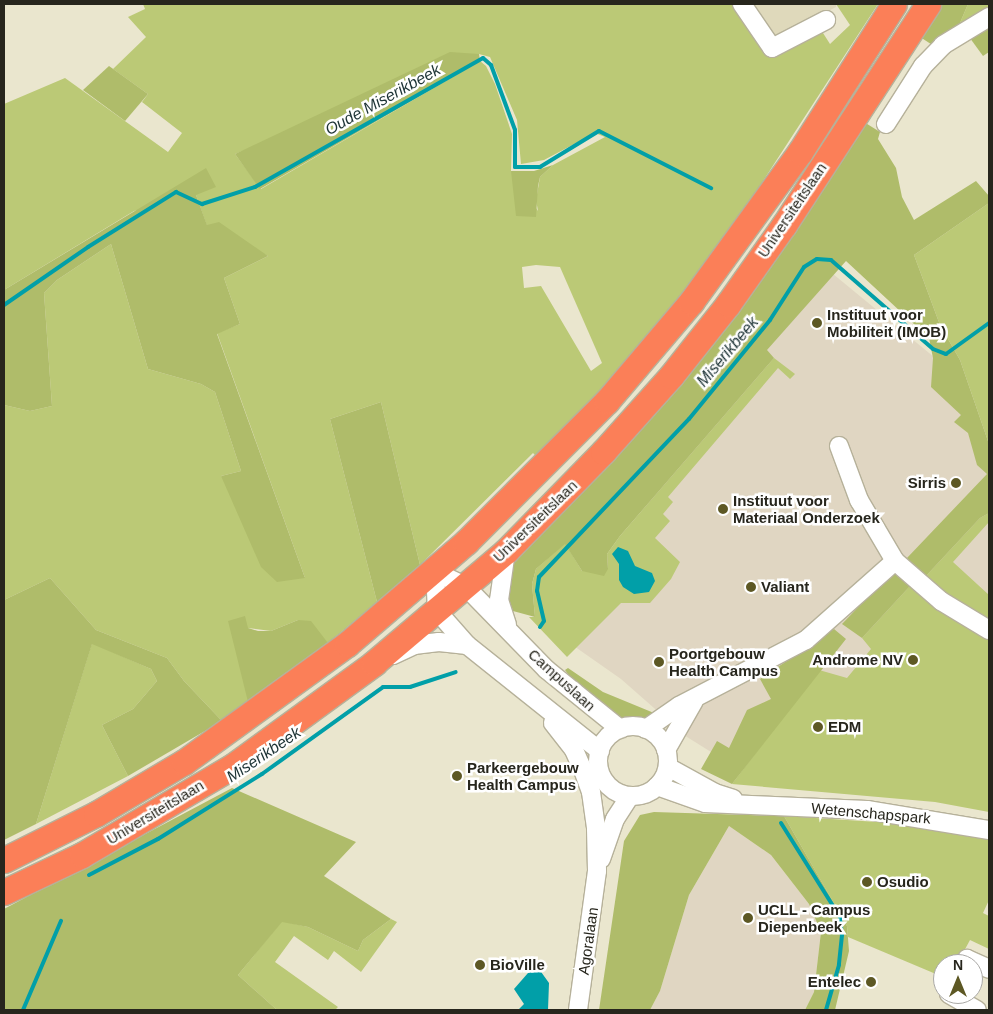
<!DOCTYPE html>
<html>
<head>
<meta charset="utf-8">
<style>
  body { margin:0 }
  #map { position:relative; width:993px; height:1014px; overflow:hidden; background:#eae6ce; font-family:Arial,sans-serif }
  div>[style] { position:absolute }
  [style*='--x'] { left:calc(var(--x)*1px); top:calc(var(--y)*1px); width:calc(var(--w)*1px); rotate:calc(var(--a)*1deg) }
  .built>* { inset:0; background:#dfd9bb }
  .education>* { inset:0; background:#e0d6c2 }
  .green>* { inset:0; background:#bbc976 }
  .forest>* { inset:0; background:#afbc6a }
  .water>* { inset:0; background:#019fa8 }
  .stream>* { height:4px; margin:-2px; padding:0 2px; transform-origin:2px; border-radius:2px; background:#019fa8 }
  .roads { filter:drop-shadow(1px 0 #b6b19a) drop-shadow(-1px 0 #b6b19a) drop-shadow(0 1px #b6b19a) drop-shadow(0 -1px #b6b19a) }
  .minor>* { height:18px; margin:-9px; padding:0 9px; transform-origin:9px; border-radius:9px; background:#fff }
  .minor>.ring { margin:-9px; padding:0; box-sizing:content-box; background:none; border:18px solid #fff; border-radius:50% }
  .highway>* { height:25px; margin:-12.5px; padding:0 12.5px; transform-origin:12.5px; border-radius:12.5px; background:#fb7f58 }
  .dots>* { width:14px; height:14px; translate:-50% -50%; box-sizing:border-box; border:2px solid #fff; border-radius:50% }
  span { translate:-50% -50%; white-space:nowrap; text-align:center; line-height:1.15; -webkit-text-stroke:5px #fff; paint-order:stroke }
  .street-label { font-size:15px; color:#27261d }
  .poi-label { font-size:15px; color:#27261d; font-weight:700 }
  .left { translate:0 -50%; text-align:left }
  .right { translate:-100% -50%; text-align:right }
  .water-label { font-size:16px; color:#1d3335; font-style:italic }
  .frame { position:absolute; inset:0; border:5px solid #27261d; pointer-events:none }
  .north { position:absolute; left:933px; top:954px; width:50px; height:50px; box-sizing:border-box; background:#fff; border:1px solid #a9a8a5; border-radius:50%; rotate:0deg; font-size:14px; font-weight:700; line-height:20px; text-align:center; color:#27261d }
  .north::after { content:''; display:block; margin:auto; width:18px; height:22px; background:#5d5824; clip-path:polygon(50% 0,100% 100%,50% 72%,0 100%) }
</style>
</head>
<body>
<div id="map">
  <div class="built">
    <i style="clip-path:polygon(748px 4px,836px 4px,836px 7px,776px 38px,769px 35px)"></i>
  </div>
  <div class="education">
    <i style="clip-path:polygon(827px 269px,940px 362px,989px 451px,989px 806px,756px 780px,687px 737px,621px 679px,551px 630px)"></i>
    <i style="clip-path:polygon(729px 826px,771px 855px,809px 904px,821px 932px,814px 992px,805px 1010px,650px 1010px,660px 991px,689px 895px)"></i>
  </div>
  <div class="green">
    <i style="clip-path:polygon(evenodd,143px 4px,736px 4px,769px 57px,815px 33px,823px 33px,830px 44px,850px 25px,836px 4px,878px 4px,739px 218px,688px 288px,617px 376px,539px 459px,533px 453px,420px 565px,381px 402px,330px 419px,377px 602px,328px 643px,298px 620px,271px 631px,248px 628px,248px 702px,222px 721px,184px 681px,167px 658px,96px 630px,50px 578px,4px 600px,4px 405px,30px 411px,52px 406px,44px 293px,57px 280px,111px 244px,148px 369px,201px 384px,215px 392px,241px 471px,221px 476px,305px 578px,217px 333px,240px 324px,224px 278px,268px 256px,207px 226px,196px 195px,134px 211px,4px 290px,4px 104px,65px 78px,168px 152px,182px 133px,142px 102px,148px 94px,113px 69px,146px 37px,128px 17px,145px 9px,143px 4px,479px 54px,490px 57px,517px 120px,521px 164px,544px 160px,595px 133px,605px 137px,553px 165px,540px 177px,536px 200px,538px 211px,511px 171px,512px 134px,495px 84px,486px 66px,480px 61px,261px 189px,235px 154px,479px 54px,143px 4px,536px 265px,560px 267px,602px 363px,591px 371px,541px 286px,524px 288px,522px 267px,536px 265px)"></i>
    <i style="clip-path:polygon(968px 4px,989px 4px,989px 12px,957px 30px)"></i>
    <i style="clip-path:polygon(989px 203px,989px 444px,960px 360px,940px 325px,914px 255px)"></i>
    <i style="clip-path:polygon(774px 358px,795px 374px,790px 379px,778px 368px,668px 497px,673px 502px,663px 514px,670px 521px,655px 538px,680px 562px,671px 579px,650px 603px,621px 603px,567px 657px,529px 617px,535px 617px,532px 584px,536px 569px,565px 543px,582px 571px,608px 568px,607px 554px,620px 536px)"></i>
    <i style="clip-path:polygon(989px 513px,989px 522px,953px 562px,989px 595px,989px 623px,949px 599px,925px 577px,980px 518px)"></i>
    <i style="clip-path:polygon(911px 585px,989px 636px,989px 812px,935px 802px,732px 784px,819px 670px,847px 678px,871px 649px,862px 638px)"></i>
    <i style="clip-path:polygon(92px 643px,151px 669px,157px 681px,133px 709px,102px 725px,128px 776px,36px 824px)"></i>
    <i style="clip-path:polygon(784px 816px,878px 822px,989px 839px,989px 900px,983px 913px,989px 916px,989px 949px,970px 940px,957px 964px,943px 964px,943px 977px,848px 937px,847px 926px)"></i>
    <i style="clip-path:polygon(391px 919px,397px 922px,361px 972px,334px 951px,328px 960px,294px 936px,275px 962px,338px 1007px,335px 1010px,277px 1010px,238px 975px,282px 921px,308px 927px,358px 951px,363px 940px)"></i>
  </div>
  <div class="forest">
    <i style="clip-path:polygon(940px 4px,968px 4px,957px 30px,934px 46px,920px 37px)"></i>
    <i style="clip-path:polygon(989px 12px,989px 52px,983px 56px,967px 34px)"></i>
    <i style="clip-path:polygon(450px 52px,479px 54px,480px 61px,260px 189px,235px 154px)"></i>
    <i style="clip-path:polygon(109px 66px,148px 94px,125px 121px,83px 90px)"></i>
    <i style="clip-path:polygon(864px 122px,880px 132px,878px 139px,896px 168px,902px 197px,914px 220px,976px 181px,989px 196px,989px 203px,914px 255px,940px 325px,960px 360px,989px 444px,989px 513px,980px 518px,925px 577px,907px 558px,987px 474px,977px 465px,968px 433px,954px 422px,961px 415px,931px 387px,933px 358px,929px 338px,846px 261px,767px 350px,774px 358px,620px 536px,607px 554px,608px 569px,604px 576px,582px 571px,565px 544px,536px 569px,532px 584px,535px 617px,513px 611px,506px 591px,511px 567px,529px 544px,625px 448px,694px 365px)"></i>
    <i style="clip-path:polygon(553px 165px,540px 177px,538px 186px,536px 217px,516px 216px,511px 171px,534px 171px)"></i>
    <i style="clip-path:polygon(206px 168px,216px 187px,196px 195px,207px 225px,219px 222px,268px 256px,224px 278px,240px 324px,217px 334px,305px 578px,277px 582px,261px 567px,221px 476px,241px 471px,215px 392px,201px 384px,148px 369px,111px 244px,57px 280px,44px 293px,52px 406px,30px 411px,4px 405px,4px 290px)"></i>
    <i style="clip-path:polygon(381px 402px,420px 565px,377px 602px,330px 419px)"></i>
    <i style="clip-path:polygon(894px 570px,911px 585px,862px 638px,842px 624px)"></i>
    <i style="clip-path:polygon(50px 578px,96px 630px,167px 658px,184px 681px,222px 721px,128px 776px,102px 725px,133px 709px,157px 681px,151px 669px,92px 644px,36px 824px,4px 840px,4px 600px)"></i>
    <i style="clip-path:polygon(245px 616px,248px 628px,258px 631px,271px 631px,298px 620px,311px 621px,328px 643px,248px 702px,228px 621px)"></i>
    <i style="clip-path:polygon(834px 629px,846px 639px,732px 784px,701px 769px,717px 741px,729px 748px,747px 710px,771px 699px,760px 679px)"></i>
    <i style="clip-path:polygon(568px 668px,603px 692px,654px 713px,646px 720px,615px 718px,577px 686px,565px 670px)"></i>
    <i style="clip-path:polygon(232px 788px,356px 842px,324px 876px,391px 919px,363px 940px,358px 951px,308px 927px,282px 922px,238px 975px,277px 1010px,4px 1010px,4px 909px)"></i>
    <i style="clip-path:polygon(654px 812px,784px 816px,847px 926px,849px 951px,835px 1010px,805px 1010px,814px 992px,821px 932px,809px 904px,771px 855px,729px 826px,689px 895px,660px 991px,650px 1010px,599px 1010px,624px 841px,640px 815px)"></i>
  </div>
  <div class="water">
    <i style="clip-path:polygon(618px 547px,628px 551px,635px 566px,652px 573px,655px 581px,649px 592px,634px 594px,623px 587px,619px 580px,619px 564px,612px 554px)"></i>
    <i style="clip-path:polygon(539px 969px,549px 983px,548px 1010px,518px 1010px,524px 1004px,514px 989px,528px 973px)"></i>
  </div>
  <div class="stream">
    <i style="--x:4;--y:305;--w:102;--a:-34.6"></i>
    <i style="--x:88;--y:247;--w:104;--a:-32"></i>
    <i style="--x:176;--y:192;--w:29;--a:25"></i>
    <i style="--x:202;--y:204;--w:56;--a:-17.8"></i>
    <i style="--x:255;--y:187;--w:262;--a:-29.5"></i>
    <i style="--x:483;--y:58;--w:11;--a:41"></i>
    <i style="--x:491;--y:65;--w:69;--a:69.7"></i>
    <i style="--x:515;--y:130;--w:37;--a:90"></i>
    <i style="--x:515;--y:167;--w:25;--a:0"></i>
    <i style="--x:540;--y:167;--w:69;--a:-31.4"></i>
    <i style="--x:599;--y:131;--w:126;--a:27"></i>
    <i style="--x:540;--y:627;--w:7;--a:-56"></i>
    <i style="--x:544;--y:621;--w:31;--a:-103"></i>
    <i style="--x:537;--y:591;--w:14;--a:-82"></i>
    <i style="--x:539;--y:577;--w:218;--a:-46.5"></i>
    <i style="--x:689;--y:419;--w:128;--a:-50.7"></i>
    <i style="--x:770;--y:320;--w:63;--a:-57.3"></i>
    <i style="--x:804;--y:267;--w:15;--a:-32"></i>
    <i style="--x:817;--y:259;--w:14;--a:4"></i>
    <i style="--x:831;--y:260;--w:135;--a:41.1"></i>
    <i style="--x:933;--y:349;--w:14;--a:21"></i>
    <i style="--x:946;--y:354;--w:53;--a:-35.8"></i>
    <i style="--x:781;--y:823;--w:111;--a:57.9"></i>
    <i style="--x:840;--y:917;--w:18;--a:84"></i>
    <i style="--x:842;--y:935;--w:30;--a:96"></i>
    <i style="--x:839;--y:965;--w:47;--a:106.1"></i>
    <i style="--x:89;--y:875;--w:78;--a:-27.6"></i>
    <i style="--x:158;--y:839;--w:123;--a:-32"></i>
    <i style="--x:262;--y:774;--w:149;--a:-35.7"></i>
    <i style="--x:383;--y:687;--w:27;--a:0"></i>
    <i style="--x:410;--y:687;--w:48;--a:-18.1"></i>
    <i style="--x:23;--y:1010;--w:97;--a:-66.9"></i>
  </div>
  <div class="roads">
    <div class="minor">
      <i style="--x:742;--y:4;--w:53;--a:55.7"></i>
      <i style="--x:772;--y:48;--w:61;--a:-27.4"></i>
      <i style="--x:886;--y:124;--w:69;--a:-57.5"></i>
      <i style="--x:923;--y:66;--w:29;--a:-46"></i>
      <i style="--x:943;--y:45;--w:54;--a:-31.3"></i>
      <i style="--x:839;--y:446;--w:58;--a:69.7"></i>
      <i style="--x:859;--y:500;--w:71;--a:59.5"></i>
      <i style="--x:506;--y:551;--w:49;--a:98.1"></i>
      <i style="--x:499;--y:600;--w:26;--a:72"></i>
      <i style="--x:393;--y:655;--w:23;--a:-25"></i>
      <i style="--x:414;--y:645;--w:25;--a:-7"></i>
      <i style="--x:439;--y:642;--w:28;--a:6"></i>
      <i style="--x:553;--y:723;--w:34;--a:52"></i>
      <i style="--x:574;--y:750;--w:22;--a:66"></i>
      <i style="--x:583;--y:770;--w:23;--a:70"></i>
      <i style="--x:591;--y:792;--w:37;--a:82"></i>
      <i style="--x:596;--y:829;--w:42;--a:88.6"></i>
      <i style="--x:597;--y:871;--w:140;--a:97.8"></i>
      <i class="ring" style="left:598px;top:726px;width:52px;height:52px"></i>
      <i style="--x:646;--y:729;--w:40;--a:-34.9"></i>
      <i style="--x:679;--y:706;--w:143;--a:-27.5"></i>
      <i style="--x:806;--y:640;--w:119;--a:-41.6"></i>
      <i style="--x:895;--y:561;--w:61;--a:41"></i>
      <i style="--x:941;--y:601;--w:56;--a:31.1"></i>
      <i style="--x:666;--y:750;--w:56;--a:-60.3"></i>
      <i style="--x:600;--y:751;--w:170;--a:-141.4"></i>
      <i style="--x:467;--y:645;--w:45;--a:-131.4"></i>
      <i style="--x:437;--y:611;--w:39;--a:-93"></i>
      <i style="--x:435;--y:572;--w:33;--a:25"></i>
      <i style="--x:465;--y:586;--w:117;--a:45.7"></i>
      <i style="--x:547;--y:670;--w:94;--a:38.9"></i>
      <i style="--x:668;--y:767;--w:54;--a:29"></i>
      <i style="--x:715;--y:793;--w:19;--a:18"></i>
      <i style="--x:657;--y:786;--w:51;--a:19.5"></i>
      <i style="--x:705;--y:803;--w:162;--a:2.5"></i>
      <i style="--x:867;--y:810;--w:124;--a:9.3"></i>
      <i style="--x:601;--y:859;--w:42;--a:-70.7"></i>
      <i style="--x:615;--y:819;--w:27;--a:-57"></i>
      <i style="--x:964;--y:964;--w:6;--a:-59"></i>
      <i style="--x:967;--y:959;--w:24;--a:24"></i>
      <i style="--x:949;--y:994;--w:32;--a:30"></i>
    </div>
    <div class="highway">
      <i style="--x:4;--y:860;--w:103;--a:-26.6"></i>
      <i style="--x:96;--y:814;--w:102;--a:-30.6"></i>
      <i style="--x:184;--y:762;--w:201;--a:-35.9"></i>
      <i style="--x:347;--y:644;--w:157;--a:-40.6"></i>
      <i style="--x:466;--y:542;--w:199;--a:-45"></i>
      <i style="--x:607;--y:401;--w:130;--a:-49.7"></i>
      <i style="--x:691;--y:302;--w:185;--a:-54"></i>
      <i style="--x:800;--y:152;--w:175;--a:-57.6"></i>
      <i style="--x:4;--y:892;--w:86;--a:-25.4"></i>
      <i style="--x:82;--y:855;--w:175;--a:-30.5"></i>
      <i style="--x:233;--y:766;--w:175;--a:-36.1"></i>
      <i style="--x:374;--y:663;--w:173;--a:-40.3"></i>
      <i style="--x:506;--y:551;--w:139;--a:-45.6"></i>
      <i style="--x:603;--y:452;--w:102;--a:-48.2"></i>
      <i style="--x:671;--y:376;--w:92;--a:-51.6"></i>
      <i style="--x:728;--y:304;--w:97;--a:-54.7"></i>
      <i style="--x:784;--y:225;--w:264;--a:-56.9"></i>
    </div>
  </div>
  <div class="dots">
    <i style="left:817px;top:323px;background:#5d5824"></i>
    <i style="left:956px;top:483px;background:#5d5824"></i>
    <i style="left:723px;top:509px;background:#5d5824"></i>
    <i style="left:751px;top:587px;background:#5d5824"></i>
    <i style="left:913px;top:660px;background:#5d5824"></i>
    <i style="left:659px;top:662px;background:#5d5824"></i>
    <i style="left:818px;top:727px;background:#5d5824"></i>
    <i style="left:457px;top:776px;background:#5d5824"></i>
    <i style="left:867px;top:882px;background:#5d5824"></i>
    <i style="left:748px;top:918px;background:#5d5824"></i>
    <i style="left:480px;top:965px;background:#5d5824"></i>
    <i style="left:871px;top:982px;background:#5d5824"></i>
  </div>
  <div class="street-label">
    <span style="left:792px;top:210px;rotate:-56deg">Universiteitslaan</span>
    <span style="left:535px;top:521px;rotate:-44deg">Universiteitslaan</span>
    <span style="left:562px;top:680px;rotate:42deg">Campuslaan</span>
    <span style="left:155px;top:812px;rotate:-31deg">Universiteitslaan</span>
    <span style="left:871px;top:813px;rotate:5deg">Wetenschapspark</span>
    <span style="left:588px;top:941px;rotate:-82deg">Agoralaan</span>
  </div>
  <div class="poi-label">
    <span class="left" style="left:827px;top:323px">Instituut voor<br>Mobiliteit (IMOB)</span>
    <span class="right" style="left:946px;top:483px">Sirris</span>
    <span class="left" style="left:733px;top:509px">Instituut voor<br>Materiaal Onderzoek</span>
    <span class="left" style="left:761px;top:587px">Valiant</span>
    <span class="left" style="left:669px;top:662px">Poortgebouw<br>Health Campus</span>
    <span class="right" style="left:903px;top:660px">Androme NV</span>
    <span class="left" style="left:828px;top:727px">EDM</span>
    <span class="left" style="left:467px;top:776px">Parkeergebouw<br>Health Campus</span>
    <span class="left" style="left:877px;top:882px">Osudio</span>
    <span class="left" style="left:758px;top:918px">UCLL - Campus<br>Diepenbeek</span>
    <span class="left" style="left:490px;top:965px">BioVille</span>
    <span class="right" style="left:861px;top:982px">Entelec</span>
  </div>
  <div class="water-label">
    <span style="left:383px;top:100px;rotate:-29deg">Oude Miserikbeek</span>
    <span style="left:728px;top:352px;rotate:-50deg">Miserikbeek</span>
    <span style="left:264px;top:755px;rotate:-34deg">Miserikbeek</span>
  </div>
  <div class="frame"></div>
  <div class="north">N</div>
</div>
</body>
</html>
